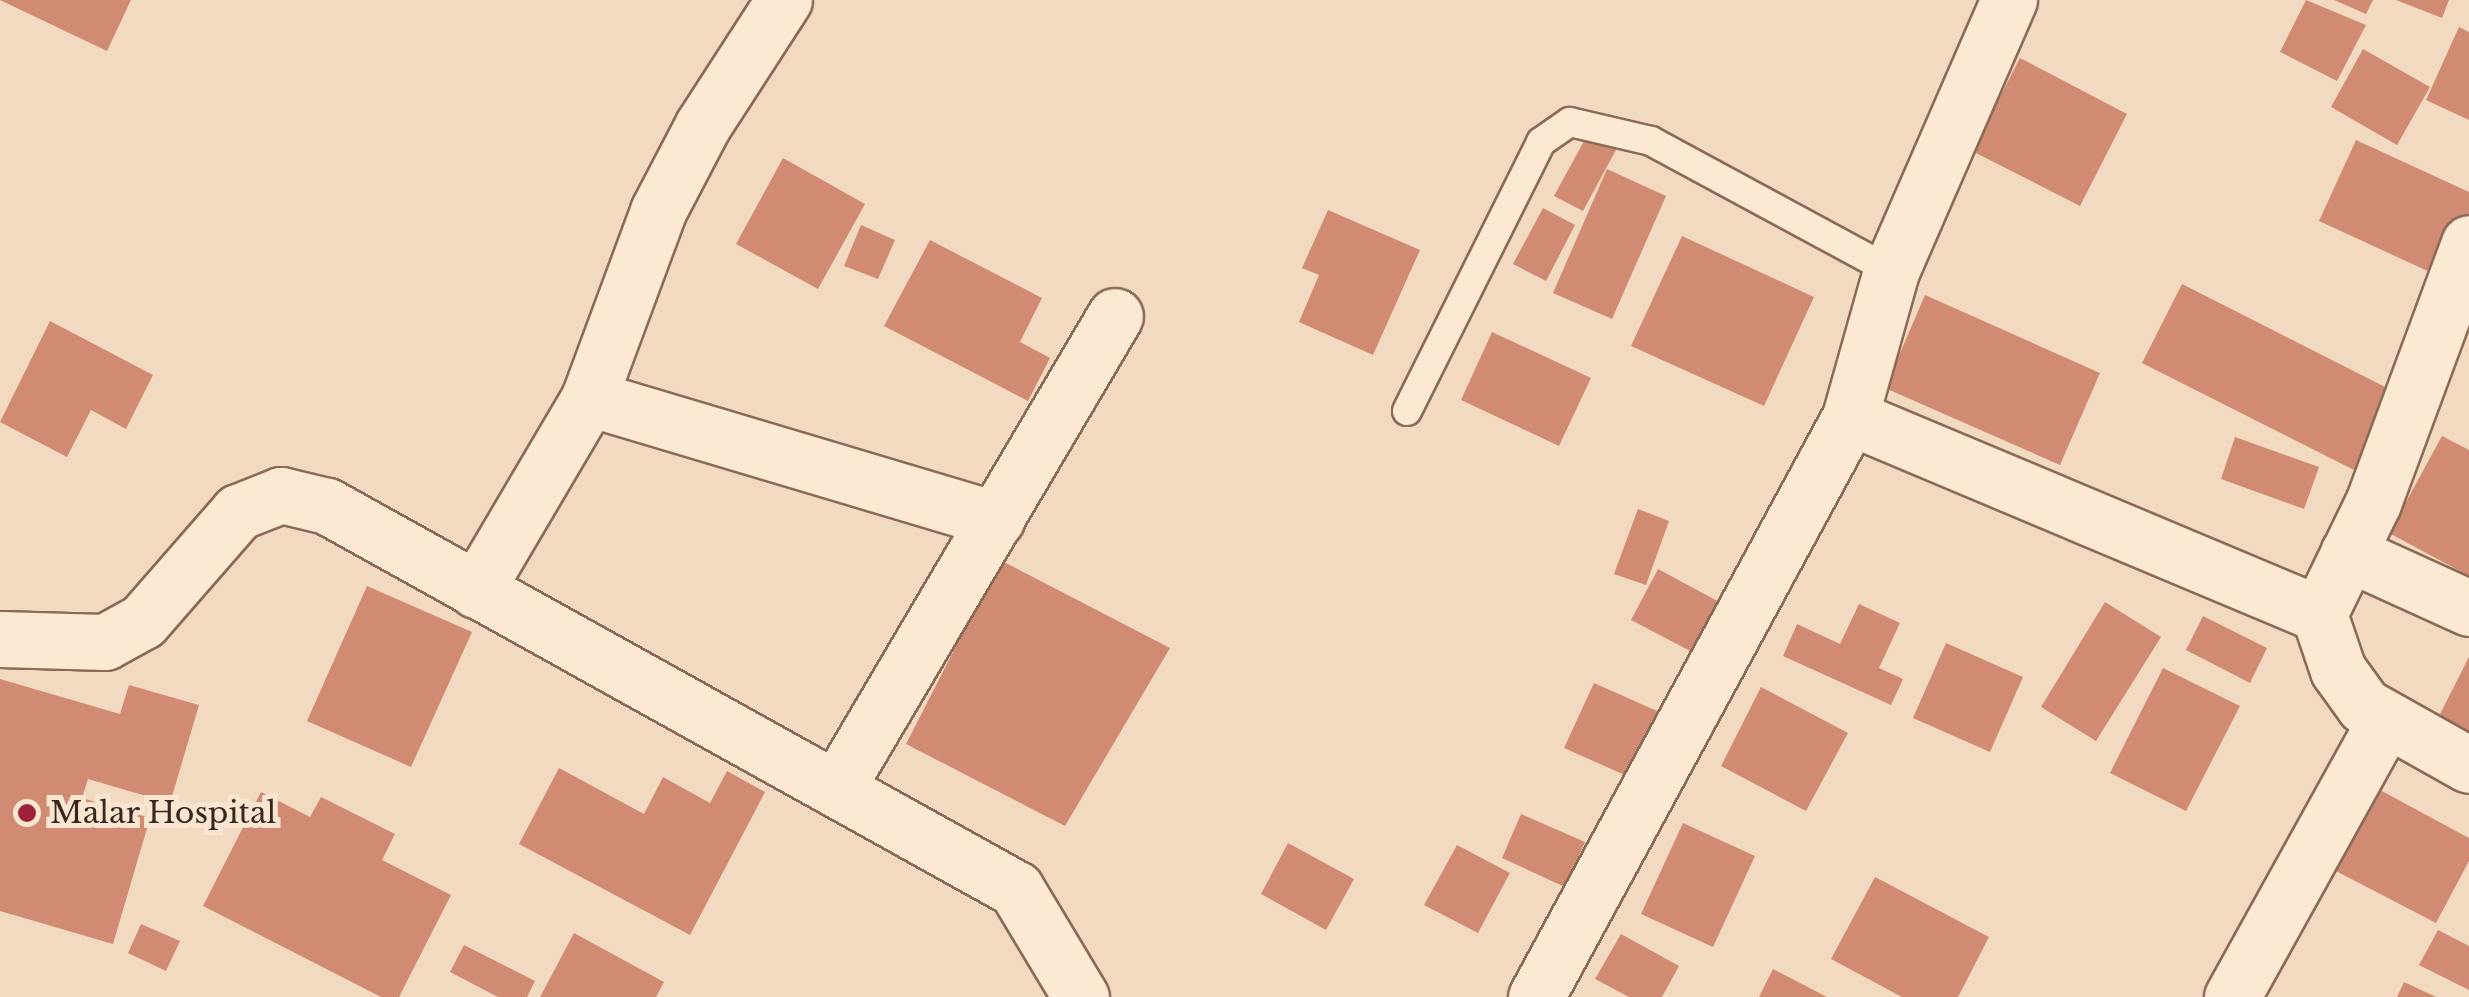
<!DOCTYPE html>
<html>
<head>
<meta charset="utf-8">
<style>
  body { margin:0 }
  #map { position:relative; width:2469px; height:997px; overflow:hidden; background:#f1dac0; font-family:"Libre Baskerville",serif }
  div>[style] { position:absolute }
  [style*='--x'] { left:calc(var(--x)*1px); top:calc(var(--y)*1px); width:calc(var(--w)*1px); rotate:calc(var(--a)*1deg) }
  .building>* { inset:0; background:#d28b73 }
  .roads { filter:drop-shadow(2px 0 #8b6a56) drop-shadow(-2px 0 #8b6a56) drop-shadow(0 2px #8b6a56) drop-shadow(0 -2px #8b6a56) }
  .lane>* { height:28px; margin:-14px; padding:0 14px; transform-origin:14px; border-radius:14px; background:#fbe9d3 }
  .street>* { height:55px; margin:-27.5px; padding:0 27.5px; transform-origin:27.5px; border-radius:27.5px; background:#fbe9d3 }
  .dots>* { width:28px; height:28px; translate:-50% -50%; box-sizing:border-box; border:5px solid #f8e6d0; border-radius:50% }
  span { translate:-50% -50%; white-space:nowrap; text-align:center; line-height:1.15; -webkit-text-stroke:10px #f8e6d0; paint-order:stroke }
  .poi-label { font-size:30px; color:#3a261c }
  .left { translate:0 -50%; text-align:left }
</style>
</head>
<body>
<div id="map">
  <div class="building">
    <i style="clip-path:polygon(0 0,131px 0,107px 51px)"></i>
    <i style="clip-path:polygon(2306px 0,2366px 25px,2337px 81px,2280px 52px)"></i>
    <i style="clip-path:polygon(2334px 0,2373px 0,2366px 14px)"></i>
    <i style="clip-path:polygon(2396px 0,2449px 0,2442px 18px)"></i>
    <i style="clip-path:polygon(2459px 27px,2469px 32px,2469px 120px,2426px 100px)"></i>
    <i style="clip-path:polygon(2363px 49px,2430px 87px,2397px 145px,2331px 107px)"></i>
    <i style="clip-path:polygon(2020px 58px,2127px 114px,2080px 206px,1972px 151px)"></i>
    <i style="clip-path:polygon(1590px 130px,1618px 146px,1583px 211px,1554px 196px)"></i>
    <i style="clip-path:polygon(2356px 140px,2469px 192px,2469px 231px,2447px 280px,2319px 221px)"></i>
    <i style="clip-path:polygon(783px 158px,865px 204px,818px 289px,736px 244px)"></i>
    <i style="clip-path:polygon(1607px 169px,1666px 196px,1612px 319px,1553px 293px)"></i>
    <i style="clip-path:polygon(1543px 208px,1575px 225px,1546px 281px,1513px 264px)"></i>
    <i style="clip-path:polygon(1328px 210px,1420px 250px,1373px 355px,1299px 322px,1319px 275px,1302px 268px)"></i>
    <i style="clip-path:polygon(861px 225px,895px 240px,878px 279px,844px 266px)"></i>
    <i style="clip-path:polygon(1682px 236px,1814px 297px,1764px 406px,1631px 346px)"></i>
    <i style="clip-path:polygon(930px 240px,1042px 298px,1020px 342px,1050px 358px,1028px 401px,884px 326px)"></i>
    <i style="clip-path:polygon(2182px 284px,2399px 394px,2360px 473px,2142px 363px)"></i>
    <i style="clip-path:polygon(1925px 295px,2100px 373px,2060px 465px,1885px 388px)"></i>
    <i style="clip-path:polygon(50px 321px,153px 375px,126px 429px,91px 410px,67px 457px,0 422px)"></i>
    <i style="clip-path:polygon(1492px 332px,1591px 378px,1559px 446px,1461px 400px)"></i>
    <i style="clip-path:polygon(2442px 436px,2469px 450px,2469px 576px,2389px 533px)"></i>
    <i style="clip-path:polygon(2235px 437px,2319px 467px,2304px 509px,2221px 479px)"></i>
    <i style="clip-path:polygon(1638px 509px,1669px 521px,1646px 585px,1614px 574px)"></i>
    <i style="clip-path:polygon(1000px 560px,1170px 648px,1065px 826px,906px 744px)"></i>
    <i style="clip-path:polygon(1658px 569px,1723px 604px,1696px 654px,1631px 620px)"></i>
    <i style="clip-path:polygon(367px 586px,472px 632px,411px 767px,307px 721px)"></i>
    <i style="clip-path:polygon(2105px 602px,2161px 637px,2096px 741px,2041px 707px)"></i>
    <i style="clip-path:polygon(1859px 604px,1900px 623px,1879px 668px,1903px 679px,1891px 705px,1783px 656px,1797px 624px,1840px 644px)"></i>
    <i style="clip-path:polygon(2203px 616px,2267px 648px,2250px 683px,2186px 650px)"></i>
    <i style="clip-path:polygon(1946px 643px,2023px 677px,1990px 752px,1913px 718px)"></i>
    <i style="clip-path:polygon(2469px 657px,2469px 739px,2436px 722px)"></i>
    <i style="clip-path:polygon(2163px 668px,2240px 706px,2186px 811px,2110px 773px)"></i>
    <i style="clip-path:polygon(0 679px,120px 714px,129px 685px,199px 705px,170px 803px,88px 779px,82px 798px,150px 818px,113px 944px,0 911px)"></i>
    <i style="clip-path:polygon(1594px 683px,1657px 711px,1627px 776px,1564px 748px)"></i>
    <i style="clip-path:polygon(1761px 687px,1848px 733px,1806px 811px,1721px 766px)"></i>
    <i style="clip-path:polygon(559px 768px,644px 814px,663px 777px,710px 803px,727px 771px,765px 792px,690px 935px,519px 844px)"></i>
    <i style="clip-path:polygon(2380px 790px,2469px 838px,2469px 861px,2436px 923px,2336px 871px)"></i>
    <i style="clip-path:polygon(261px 792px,310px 817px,321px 797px,395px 834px,382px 860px,451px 895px,399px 997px,381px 997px,203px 906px)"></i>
    <i style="clip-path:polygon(1521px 814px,1585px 842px,1565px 887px,1502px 858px)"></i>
    <i style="clip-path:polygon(1683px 823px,1755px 856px,1713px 947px,1641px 914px)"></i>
    <i style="clip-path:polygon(1288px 843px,1354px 879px,1326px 930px,1261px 894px)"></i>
    <i style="clip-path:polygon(1457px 845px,1510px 873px,1478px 933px,1424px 905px)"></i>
    <i style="clip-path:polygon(1875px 877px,1989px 937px,1958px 997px,1902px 997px,1831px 959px)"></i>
    <i style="clip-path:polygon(141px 924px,180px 941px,166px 971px,128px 953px)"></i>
    <i style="clip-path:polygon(2438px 930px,2469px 946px,2469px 990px,2419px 965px)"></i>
    <i style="clip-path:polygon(574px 933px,664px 982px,656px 997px,540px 997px)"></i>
    <i style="clip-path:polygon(1621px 934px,1679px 966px,1662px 997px,1629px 997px,1595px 979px)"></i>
    <i style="clip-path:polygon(464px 945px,535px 981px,527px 997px,498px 997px,450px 972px)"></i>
    <i style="clip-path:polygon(1773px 969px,1827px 997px,1759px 997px)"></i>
    <i style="clip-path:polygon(2404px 982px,2436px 997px,2397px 997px)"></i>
  </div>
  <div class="roads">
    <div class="lane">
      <i style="--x:1407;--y:411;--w:301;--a:-63.5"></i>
      <i style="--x:1541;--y:142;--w:35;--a:-35"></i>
      <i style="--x:1570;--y:122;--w:83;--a:13.2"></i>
      <i style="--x:1651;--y:141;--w:273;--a:28.4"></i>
    </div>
    <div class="street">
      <i style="--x:589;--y:398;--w:425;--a:16.6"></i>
      <i style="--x:1850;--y:417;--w:152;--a:-74.3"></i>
      <i style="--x:1891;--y:271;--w:296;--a:-66.5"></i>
      <i style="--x:2348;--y:553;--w:133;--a:24.4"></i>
      <i style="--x:476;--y:590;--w:223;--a:-59.5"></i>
      <i style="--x:589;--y:398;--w:199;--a:-69.7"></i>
      <i style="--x:658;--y:211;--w:97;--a:-62.4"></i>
      <i style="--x:703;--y:125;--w:149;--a:-57.1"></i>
      <i style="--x:2319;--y:614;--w:59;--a:71.3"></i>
      <i style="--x:2338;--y:670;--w:44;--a:54.2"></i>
      <i style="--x:2364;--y:706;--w:120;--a:29.3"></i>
      <i style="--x:0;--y:639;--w:105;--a:1.6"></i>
      <i style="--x:105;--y:642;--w:43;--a:-28.9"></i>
      <i style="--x:143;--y:621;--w:145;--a:-48.9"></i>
      <i style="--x:238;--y:512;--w:46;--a:-21.6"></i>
      <i style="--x:281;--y:495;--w:47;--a:13.4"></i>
      <i style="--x:327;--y:506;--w:788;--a:29.07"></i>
      <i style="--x:1016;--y:889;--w:126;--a:59"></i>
      <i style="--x:836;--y:789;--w:549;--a:-59.47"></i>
      <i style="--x:1536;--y:997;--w:660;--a:-61.57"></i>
      <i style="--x:1850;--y:417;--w:509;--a:22.78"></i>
      <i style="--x:2319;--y:614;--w:123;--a:-64.1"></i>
      <i style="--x:2373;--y:503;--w:277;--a:-69.7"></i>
      <i style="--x:2232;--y:997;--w:313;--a:-61"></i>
    </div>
  </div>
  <div class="dots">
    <i style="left:27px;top:813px;background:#9e2237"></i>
  </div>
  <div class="poi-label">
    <span class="left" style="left:50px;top:813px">Malar Hospital</span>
  </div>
</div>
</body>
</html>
